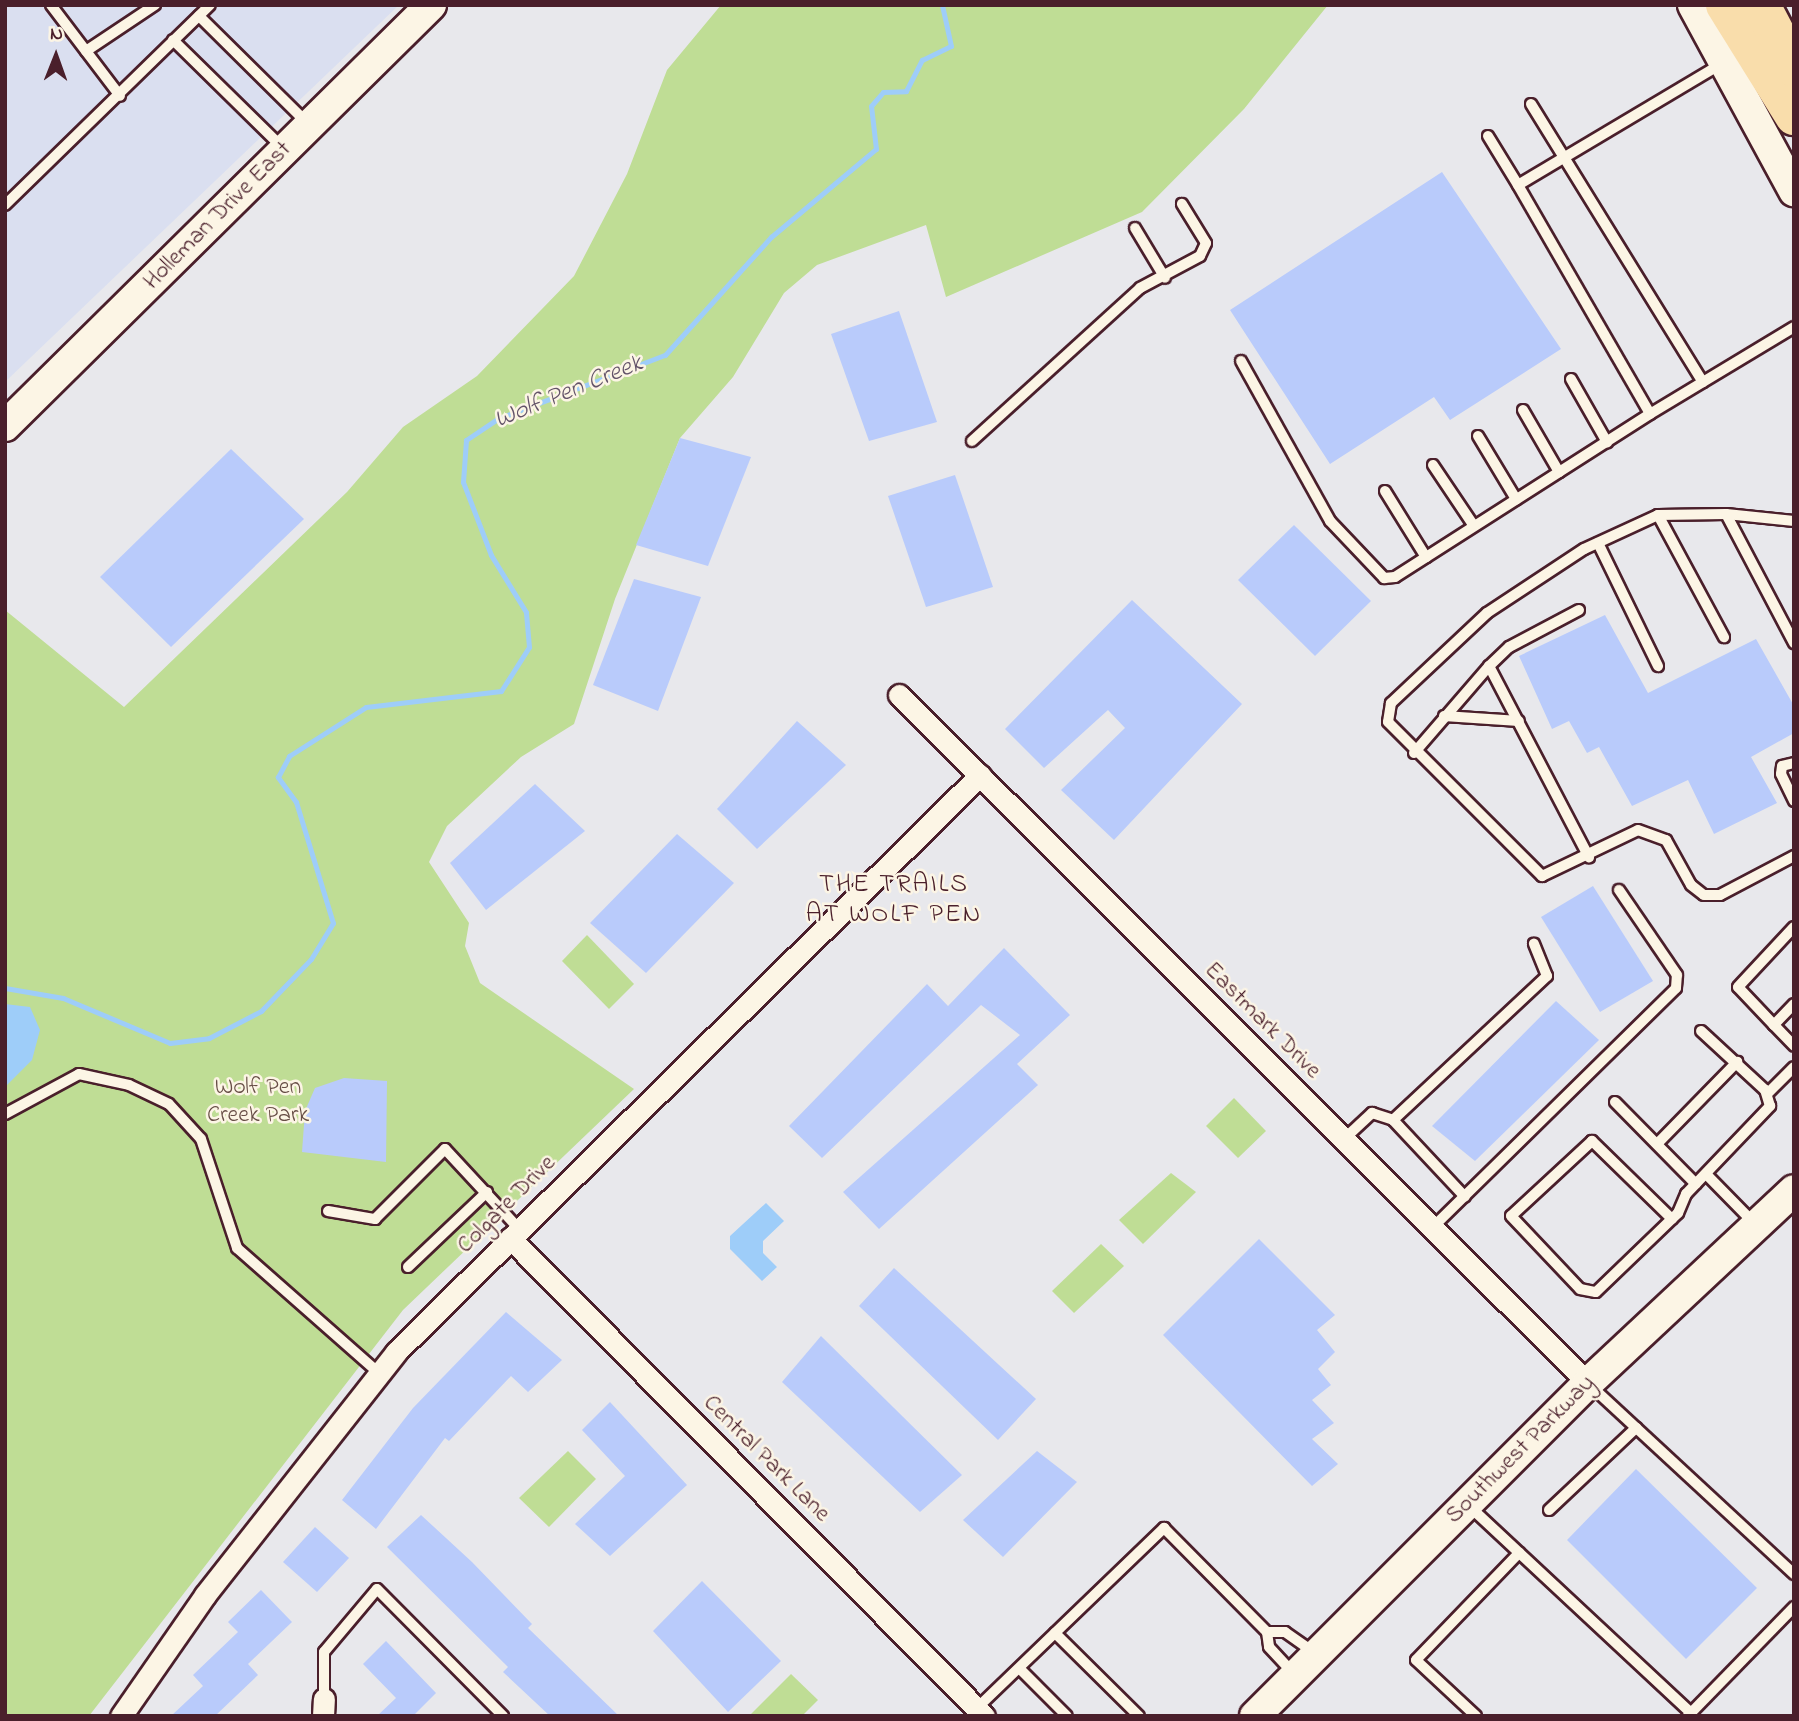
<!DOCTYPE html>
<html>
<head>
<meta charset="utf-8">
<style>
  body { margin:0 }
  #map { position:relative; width:1799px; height:1721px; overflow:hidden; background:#e8e8ec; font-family:"Indie Flower",sans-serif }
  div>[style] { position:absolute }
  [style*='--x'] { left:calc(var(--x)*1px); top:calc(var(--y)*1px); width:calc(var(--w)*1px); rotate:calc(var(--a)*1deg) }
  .built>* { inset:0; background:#dadff0 }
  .green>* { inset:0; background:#bfdd95 }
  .water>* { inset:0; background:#9ecdf9 }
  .stream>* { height:5px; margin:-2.5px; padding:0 2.5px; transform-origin:2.5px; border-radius:2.5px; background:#9ecdf9 }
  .building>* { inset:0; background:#b9cbfb }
  .roads { filter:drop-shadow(2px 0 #4a1f2b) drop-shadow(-2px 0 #4a1f2b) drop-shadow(0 2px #4a1f2b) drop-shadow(0 -2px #4a1f2b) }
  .lane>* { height:10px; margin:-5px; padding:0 5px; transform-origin:5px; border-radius:5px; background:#fcf5e5 }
  .street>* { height:21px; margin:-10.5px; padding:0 10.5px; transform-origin:10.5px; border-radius:10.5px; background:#fcf5e5 }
  .secondary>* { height:30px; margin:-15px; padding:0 15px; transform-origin:15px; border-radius:15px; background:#fcf5e5 }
  .highway>* { height:38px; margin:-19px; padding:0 19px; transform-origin:19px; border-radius:19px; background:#f9ddab }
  span { translate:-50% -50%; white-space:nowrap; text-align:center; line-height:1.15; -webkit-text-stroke:5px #fcf5e5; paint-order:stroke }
  .street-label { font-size:24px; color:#4a1f2b }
  .park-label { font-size:24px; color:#674e46 }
  .water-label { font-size:26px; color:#635369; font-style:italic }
  .neighbourhood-label { font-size:26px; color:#4a1f2b; letter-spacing:2px }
  .frame { position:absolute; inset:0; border:7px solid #4a1f2b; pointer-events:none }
  .north { position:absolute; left:21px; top:21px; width:70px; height:70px; -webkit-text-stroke:5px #fcf5e5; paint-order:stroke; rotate:1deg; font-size:19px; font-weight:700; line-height:28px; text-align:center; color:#4a1f2b }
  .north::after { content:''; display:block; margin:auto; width:24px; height:32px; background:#4a1f2b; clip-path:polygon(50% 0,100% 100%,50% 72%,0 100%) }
</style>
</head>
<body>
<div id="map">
  <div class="built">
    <i style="clip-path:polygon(5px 5px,399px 5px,5px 382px)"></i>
  </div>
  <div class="green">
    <i style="clip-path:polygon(721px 5px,1328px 5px,1244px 109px,1142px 212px,946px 297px,926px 225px,817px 265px,784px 293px,733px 377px,680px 438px,615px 599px,574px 724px,521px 757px,447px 826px,429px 862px,469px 923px,465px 946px,480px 983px,634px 1089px,403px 1310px,89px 1716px,5px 1716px,5px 610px,124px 707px,347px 492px,403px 427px,477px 376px,574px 276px,627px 174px,667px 70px)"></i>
    <i style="clip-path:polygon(587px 935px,634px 984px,609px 1009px,562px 961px)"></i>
    <i style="clip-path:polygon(1234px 1098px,1266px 1131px,1238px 1158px,1206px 1126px)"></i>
    <i style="clip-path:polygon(1171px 1173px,1196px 1192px,1143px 1244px,1119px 1220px)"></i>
    <i style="clip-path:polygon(1101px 1244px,1124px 1266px,1074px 1313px,1052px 1291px)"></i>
    <i style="clip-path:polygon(568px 1451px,596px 1479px,549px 1527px,519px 1498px)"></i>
    <i style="clip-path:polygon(791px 1674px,818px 1700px,802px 1716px,749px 1716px)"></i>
  </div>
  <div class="water">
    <i style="clip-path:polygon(5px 1004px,30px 1007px,40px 1030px,32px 1060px,5px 1087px)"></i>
    <i style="clip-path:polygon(766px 1203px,784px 1221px,763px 1241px,763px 1253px,777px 1267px,762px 1281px,730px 1249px,730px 1236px)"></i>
  </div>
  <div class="stream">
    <i style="--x:5;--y:988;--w:59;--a:9.8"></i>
    <i style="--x:63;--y:998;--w:116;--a:22.8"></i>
    <i style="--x:170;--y:1043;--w:39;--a:-7"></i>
    <i style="--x:209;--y:1038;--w:59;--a:-27.4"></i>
    <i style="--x:261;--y:1011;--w:72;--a:-46.1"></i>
    <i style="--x:311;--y:959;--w:42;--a:-58.6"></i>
    <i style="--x:333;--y:923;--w:127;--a:-107"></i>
    <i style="--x:296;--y:802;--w:31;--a:-126"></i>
    <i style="--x:278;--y:777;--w:24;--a:-62"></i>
    <i style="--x:289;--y:756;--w:91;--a:-32.5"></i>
    <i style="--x:366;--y:707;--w:136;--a:-6.8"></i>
    <i style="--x:501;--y:691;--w:52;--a:-57.5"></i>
    <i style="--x:529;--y:647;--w:35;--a:-95"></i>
    <i style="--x:526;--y:612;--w:67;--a:-121.6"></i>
    <i style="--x:491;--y:555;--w:78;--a:-111"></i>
    <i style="--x:463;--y:482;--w:42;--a:-85.9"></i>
    <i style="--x:466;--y:440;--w:37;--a:-34"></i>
    <i style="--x:497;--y:419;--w:180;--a:-20.9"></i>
    <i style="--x:665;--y:355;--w:159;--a:-48.1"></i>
    <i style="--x:771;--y:237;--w:137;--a:-40"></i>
    <i style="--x:876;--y:149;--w:43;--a:-96.6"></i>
    <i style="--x:871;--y:106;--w:18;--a:-49"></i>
    <i style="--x:883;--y:92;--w:23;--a:-2"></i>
    <i style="--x:906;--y:91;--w:35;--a:-63"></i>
    <i style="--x:922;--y:60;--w:32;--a:-26"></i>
    <i style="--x:951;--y:46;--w:42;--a:-102.4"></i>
  </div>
  <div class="building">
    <i style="clip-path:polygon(1442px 172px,1561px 349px,1450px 420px,1434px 397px,1330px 464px,1230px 310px)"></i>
    <i style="clip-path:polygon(899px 311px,937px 422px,869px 441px,831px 334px)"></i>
    <i style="clip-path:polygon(680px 438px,751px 457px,708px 566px,636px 545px)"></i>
    <i style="clip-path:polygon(231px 449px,304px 519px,171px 647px,100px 577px)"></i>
    <i style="clip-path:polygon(955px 475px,993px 587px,926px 607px,888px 496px)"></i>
    <i style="clip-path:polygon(1294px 525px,1371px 601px,1315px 656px,1238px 580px)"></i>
    <i style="clip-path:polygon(634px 579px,701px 597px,658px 711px,593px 685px)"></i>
    <i style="clip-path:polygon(1132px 600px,1242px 704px,1114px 840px,1061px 790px,1125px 728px,1108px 710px,1044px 768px,1005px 729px)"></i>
    <i style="clip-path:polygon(1605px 615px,1648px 693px,1756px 639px,1794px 706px,1794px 733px,1751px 757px,1777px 803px,1714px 834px,1688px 780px,1632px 806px,1599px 747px,1587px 753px,1569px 721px,1552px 729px,1519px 656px)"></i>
    <i style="clip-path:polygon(797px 721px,846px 765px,757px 849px,717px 809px)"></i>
    <i style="clip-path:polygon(535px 784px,585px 831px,486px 910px,450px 863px)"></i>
    <i style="clip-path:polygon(677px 834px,734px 883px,646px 973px,590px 923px)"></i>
    <i style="clip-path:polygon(1593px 886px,1653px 981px,1600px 1012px,1541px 917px)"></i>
    <i style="clip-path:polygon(1004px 948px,1070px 1015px,1017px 1064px,1038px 1085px,879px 1229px,843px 1192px,1020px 1035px,981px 1005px,822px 1158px,789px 1126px,927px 984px,948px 1006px)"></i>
    <i style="clip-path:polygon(1556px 1001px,1599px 1040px,1475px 1161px,1432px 1126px)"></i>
    <i style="clip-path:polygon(344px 1078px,387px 1081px,386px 1162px,302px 1152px,305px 1111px,315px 1088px)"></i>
    <i style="clip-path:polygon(1259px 1239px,1335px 1315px,1317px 1330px,1335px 1352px,1318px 1369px,1331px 1385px,1312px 1400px,1334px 1423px,1312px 1439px,1338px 1464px,1312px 1486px,1163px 1335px)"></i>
    <i style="clip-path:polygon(894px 1268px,1036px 1399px,998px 1440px,859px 1306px)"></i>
    <i style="clip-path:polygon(506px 1312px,562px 1360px,528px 1392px,511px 1376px,449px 1441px,445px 1438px,376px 1529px,342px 1500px,413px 1408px)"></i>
    <i style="clip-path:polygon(821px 1336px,962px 1475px,920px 1512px,782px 1382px)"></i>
    <i style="clip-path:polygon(610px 1402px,687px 1485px,610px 1556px,575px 1524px,625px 1476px,582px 1430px)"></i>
    <i style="clip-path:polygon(1037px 1451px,1077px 1482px,1003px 1557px,963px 1520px)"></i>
    <i style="clip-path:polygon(1636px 1469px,1757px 1588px,1686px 1659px,1567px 1540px)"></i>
    <i style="clip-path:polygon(421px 1515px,472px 1562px,532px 1624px,528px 1628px,619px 1716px,550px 1716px,503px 1672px,508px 1667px,387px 1547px)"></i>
    <i style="clip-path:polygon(315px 1527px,349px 1558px,317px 1592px,283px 1562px)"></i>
    <i style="clip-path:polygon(702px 1581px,781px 1661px,728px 1712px,653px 1631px)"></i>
    <i style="clip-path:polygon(261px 1590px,292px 1622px,248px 1664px,258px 1675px,215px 1716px,171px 1716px,203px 1686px,193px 1675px,238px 1632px,228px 1622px)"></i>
    <i style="clip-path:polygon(386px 1641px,436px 1693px,413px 1716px,377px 1716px,396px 1698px,363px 1664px)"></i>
  </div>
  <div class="roads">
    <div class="lane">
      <i style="--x:51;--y:5;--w:114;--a:52.8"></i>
      <i style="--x:199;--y:16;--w:152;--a:44.7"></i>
      <i style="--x:173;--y:40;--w:154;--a:44.5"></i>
      <i style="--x:86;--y:51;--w:83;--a:-33.7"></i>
      <i style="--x:1721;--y:64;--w:236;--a:149.2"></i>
      <i style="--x:1518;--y:185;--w:264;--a:60"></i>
      <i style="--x:1650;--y:414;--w:168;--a:-31.1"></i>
      <i style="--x:1531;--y:104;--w:327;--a:58.3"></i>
      <i style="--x:1488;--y:136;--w:57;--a:58.5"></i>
      <i style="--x:5;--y:205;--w:286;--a:-44.3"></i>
      <i style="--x:1135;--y:228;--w:58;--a:59"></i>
      <i style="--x:1241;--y:361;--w:183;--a:60.9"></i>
      <i style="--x:1330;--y:521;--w:79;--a:46.5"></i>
      <i style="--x:1384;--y:578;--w:11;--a:-5"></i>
      <i style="--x:1395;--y:577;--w:303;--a:-32.6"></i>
      <i style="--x:1571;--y:379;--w:73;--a:60.3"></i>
      <i style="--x:1523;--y:410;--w:72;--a:59.9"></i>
      <i style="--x:1478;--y:436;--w:74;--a:58.9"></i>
      <i style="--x:972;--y:441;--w:227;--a:-42.3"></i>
      <i style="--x:1140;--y:288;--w:68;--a:-28.1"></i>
      <i style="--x:1200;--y:256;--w:14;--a:-65"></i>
      <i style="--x:1206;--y:243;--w:46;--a:-121.6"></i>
      <i style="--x:1433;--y:465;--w:73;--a:56.1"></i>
      <i style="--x:1385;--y:491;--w:78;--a:58.2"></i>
      <i style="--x:1726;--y:514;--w:68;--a:179.2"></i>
      <i style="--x:1658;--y:515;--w:81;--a:155.3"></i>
      <i style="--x:1584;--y:549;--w:116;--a:146.6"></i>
      <i style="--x:1487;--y:613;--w:132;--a:136.8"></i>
      <i style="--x:1391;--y:703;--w:19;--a:99"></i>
      <i style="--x:1388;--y:722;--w:218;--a:45"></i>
      <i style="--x:1542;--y:876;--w:106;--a:-25.6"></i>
      <i style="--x:1638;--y:830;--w:30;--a:20"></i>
      <i style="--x:1666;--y:840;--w:51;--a:60.9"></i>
      <i style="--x:1691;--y:885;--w:16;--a:38"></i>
      <i style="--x:1704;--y:895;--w:16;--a:0"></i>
      <i style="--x:1720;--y:895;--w:84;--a:-27.8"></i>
      <i style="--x:1658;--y:515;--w:139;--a:61.6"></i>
      <i style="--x:1794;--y:521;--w:68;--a:-174.1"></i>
      <i style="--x:1726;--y:514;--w:146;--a:62.2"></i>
      <i style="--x:1598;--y:543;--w:137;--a:64"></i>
      <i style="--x:1579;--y:610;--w:79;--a:152.1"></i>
      <i style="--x:1509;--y:647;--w:28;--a:136"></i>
      <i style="--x:1489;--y:666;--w:216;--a:62.4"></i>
      <i style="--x:1444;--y:716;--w:75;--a:3.8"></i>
      <i style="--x:1414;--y:753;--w:115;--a:-49.2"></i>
      <i style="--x:1794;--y:763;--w:12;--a:166"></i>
      <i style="--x:1782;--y:766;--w:8;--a:97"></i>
      <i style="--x:1781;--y:774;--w:30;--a:64"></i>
      <i style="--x:1794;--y:1004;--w:29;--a:134"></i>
      <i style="--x:1774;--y:1025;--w:29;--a:46"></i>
      <i style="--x:1774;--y:1025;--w:52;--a:-133.5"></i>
      <i style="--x:1738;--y:987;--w:82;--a:-47"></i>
      <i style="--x:1767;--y:1094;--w:38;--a:-45"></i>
      <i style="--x:1615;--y:1102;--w:115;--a:45.4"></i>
      <i style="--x:5;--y:1114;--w:84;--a:-28.4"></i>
      <i style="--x:79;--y:1074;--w:51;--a:12.4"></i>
      <i style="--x:129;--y:1085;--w:44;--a:25.4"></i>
      <i style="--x:169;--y:1104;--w:47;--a:47.6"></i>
      <i style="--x:201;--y:1139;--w:115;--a:71.7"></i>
      <i style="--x:237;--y:1248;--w:191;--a:41.4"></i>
      <i style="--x:1393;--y:1120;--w:105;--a:46.9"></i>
      <i style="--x:1343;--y:1140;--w:40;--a:-43"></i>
      <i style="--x:1372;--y:1113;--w:22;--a:18"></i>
      <i style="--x:1393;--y:1120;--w:211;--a:-43.1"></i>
      <i style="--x:1547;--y:976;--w:35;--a:-112"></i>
      <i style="--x:1657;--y:1144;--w:115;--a:-45.7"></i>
      <i style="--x:1706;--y:1174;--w:69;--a:45.6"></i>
      <i style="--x:328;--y:1211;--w:48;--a:9.7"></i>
      <i style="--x:375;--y:1219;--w:99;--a:-45"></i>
      <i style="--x:445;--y:1149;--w:109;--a:47.2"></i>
      <i style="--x:1672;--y:1219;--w:112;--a:-135.7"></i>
      <i style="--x:1592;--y:1141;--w:110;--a:137.2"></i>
      <i style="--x:1511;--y:1216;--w:100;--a:46.6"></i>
      <i style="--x:1580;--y:1289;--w:16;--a:11"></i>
      <i style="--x:1596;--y:1292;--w:114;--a:-43.9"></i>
      <i style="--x:1678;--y:1213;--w:21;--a:-67"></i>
      <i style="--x:1686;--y:1194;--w:122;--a:-46.3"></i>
      <i style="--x:1770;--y:1106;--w:17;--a:-107"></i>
      <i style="--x:1765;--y:1090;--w:87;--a:-137.3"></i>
      <i style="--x:1432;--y:1228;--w:342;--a:-44.5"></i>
      <i style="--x:1676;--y:988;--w:13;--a:-86"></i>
      <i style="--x:1677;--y:975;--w:103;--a:-124.3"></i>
      <i style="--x:408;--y:1267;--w:109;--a:-43.5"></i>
      <i style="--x:1591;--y:1386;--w:277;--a:42.8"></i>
      <i style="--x:1468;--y:1505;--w:305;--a:43"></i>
      <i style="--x:1549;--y:1510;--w:120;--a:-43.3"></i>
      <i style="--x:1267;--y:1632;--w:18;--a:0"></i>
      <i style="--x:1285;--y:1632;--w:35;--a:35"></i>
      <i style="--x:1055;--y:1633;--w:118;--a:44.7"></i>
      <i style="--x:1020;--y:1669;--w:66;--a:45"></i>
      <i style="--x:324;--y:1699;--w:47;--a:-90"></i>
      <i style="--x:324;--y:1652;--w:82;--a:-49.9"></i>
      <i style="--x:377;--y:1589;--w:179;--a:45.2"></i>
      <i style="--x:977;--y:1708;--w:260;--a:-43.9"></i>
      <i style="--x:1164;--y:1528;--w:146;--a:45.3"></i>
      <i style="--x:1267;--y:1632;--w:15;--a:82"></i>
      <i style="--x:1269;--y:1647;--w:38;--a:47"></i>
      <i style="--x:1476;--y:1716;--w:82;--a:-137"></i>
      <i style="--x:1416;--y:1660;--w:149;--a:-46.1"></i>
      <i style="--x:1688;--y:1716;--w:152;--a:-45.8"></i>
    </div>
    <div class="street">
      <i style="--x:899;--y:695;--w:974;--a:44.96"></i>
      <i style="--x:510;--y:1238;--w:673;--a:45.24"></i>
      <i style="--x:121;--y:1716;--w:147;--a:-55.2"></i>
      <i style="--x:205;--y:1595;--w:309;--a:-51.8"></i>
      <i style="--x:396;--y:1352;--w:821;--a:-44.65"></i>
      <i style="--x:323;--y:1716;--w:17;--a:-87"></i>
    </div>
    <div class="secondary">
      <i style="--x:1693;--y:5;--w:212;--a:61.5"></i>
      <i style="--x:5;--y:426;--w:599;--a:-44.66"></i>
      <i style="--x:1255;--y:1716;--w:471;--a:-45"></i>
      <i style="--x:1588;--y:1383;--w:282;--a:-43.1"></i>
    </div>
    <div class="highway">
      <i style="--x:1725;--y:5;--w:131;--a:58.1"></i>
      <i style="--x:1761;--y:5;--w:71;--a:62.4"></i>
    </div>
  </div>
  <div class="street-label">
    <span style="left:218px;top:216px;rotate:-45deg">Holleman Drive East</span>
    <span style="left:1262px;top:1021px;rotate:45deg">Eastmark Drive</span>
    <span style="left:507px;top:1205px;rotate:-45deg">Colgate Drive</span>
    <span style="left:1521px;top:1450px;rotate:-45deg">Southwest Parkway</span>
    <span style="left:766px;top:1459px;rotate:45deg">Central Park Lane</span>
  </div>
  <div class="park-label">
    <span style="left:258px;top:1102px">Wolf Pen<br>Creek Park</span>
  </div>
  <div class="water-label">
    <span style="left:569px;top:393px;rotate:-22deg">Wolf Pen Creek</span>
  </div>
  <div class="neighbourhood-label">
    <span style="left:894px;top:901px">THE TRAILS<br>AT WOLF PEN</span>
  </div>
  <div class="frame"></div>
  <div class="north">N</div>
</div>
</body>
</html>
